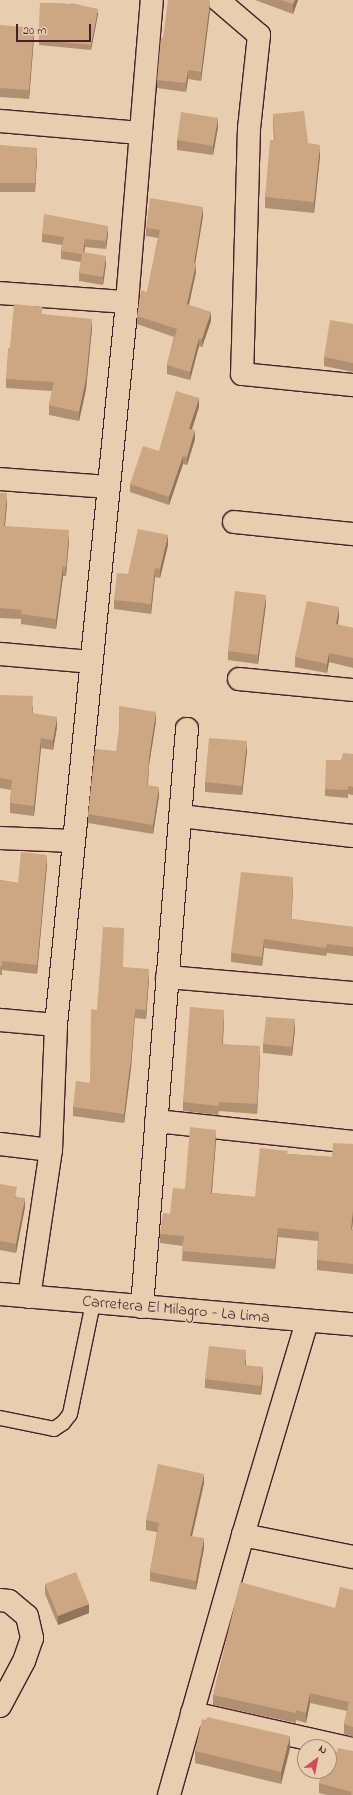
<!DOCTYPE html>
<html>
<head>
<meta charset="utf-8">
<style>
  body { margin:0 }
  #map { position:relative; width:353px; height:1795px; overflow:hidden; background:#e8cdaf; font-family:"Indie Flower",sans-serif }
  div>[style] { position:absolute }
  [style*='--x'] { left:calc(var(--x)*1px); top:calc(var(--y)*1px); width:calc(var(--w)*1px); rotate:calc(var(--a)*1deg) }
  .roads { filter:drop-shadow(1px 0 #4a1f2b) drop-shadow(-1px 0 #4a1f2b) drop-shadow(0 1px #4a1f2b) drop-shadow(0 -1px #4a1f2b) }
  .service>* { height:14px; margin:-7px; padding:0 7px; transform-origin:7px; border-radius:7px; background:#e8cdaf }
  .minor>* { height:22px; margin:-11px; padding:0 11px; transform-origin:11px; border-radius:11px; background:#e8cdaf }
  .secondary>* { height:22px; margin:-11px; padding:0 11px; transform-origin:11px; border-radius:11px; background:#e8cdaf }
  .wall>* { inset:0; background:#b09071 }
  .shaded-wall>* { inset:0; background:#90755c }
  .building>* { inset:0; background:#cda783 }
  span { translate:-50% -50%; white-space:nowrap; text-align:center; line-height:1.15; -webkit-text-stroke:3px #e8cdaf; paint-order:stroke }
  .street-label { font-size:16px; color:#4a1f2b }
  .north { position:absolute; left:297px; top:1739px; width:40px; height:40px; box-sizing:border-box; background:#e8cdaf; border:1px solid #a9877a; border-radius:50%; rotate:32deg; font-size:11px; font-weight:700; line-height:16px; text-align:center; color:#4a1f2b }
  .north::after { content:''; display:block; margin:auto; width:14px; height:18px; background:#d1495b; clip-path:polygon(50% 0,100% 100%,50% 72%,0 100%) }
  .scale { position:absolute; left:16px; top:24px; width:75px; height:18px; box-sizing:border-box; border:2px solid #4a1f2b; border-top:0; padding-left:5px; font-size:12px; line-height:14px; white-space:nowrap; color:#4a1f2b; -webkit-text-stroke:3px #e8cdaf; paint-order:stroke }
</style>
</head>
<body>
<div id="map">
  <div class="roads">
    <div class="service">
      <i style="--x:0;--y:1418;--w:55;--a:11.5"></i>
      <i style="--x:54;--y:1429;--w:11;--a:-34"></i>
      <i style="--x:63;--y:1423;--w:11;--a:-52"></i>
      <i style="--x:70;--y:1414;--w:113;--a:-78.3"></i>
    </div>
    <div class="minor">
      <i style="--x:218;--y:0;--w:54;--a:40.5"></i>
      <i style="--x:259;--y:35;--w:94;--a:96.1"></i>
      <i style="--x:249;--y:128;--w:246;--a:91.6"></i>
      <i style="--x:242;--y:374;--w:112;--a:5.7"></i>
      <i style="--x:0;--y:121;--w:141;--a:4.9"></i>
      <i style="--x:0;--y:293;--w:127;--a:4.1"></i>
      <i style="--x:0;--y:479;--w:108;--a:4.2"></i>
      <i style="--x:234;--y:522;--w:120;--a:5.8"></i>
      <i style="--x:0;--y:654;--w:91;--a:5"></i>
      <i style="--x:239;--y:679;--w:115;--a:5.5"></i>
      <i style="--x:180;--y:816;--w:174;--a:6.6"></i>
      <i style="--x:0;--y:838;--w:73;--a:2.4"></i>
      <i style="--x:167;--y:977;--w:187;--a:4.9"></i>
      <i style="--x:0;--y:1020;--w:56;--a:5.1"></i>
      <i style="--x:156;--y:1121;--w:198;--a:6.1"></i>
      <i style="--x:0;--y:1144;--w:51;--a:6.7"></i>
      <i style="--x:29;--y:1297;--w:149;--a:-81.5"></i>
      <i style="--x:51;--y:1150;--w:125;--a:-87.7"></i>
      <i style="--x:56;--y:1025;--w:726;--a:-84.39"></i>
      <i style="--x:127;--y:302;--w:303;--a:-85.3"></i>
      <i style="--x:142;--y:1307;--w:580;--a:-85.55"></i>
      <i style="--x:243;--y:1535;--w:112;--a:11.3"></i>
      <i style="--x:0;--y:1600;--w:9;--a:6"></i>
      <i style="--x:9;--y:1601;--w:23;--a:40"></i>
      <i style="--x:27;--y:1616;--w:23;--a:77"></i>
      <i style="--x:32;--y:1638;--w:24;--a:109"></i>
      <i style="--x:24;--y:1661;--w:51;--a:118.1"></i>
      <i style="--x:192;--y:1713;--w:165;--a:12.6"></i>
      <i style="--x:169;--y:1795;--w:270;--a:-74.1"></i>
      <i style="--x:243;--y:1535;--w:223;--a:-73.3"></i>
    </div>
    <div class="secondary">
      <i style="--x:0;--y:1294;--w:354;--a:4.9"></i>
    </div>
  </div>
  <div class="wall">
    <i style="clip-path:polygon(255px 0,298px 0,293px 14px)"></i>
    <i style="clip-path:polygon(40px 3px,70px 4px,98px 14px,91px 50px,39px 45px)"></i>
    <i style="clip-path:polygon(210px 10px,201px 81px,188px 79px,186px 92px,157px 88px,157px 80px)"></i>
    <i style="clip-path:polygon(0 25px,34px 37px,29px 99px,0 97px)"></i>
    <i style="clip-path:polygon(273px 114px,308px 143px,320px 156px,314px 213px,265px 208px,265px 197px,274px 140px,273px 125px)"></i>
    <i style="clip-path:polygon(218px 127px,213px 155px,177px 150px,177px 140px)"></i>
    <i style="clip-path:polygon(0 145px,37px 157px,35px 192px,0 192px)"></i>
    <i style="clip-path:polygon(203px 216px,195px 263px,196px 272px,189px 305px,211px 321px,202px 347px,199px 346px,190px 380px,167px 374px,167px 365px,174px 337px,137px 324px,137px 316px,147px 292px,158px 238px,146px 236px,146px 228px)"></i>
    <i style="clip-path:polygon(42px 234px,108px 234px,106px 249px,85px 247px,84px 252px,106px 264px,103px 285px,79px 281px,79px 273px,81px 262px,61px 259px,61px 251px,62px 245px,42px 242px)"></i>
    <i style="clip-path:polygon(42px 314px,92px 328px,86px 389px,79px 421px,49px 415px,49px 405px,52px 391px,6px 388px,6px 379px,10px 348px)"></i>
    <i style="clip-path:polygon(353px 324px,353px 372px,324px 366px,324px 357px)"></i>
    <i style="clip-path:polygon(199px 407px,192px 430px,195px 439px,187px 465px,183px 464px,169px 505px,130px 492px,130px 484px,159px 451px)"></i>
    <i style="clip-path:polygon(0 493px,7px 503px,5px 526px,69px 540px,66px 576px,63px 576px,56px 629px,21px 624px,21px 619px,0 618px)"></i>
    <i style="clip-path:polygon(168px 545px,160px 578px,155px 577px,151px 614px,114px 609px,114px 600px,128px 574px)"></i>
    <i style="clip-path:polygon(266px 604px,258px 664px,228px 660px,228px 651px)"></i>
    <i style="clip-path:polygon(339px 616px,338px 625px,353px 628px,353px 668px,329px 662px,327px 673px,295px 667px,295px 657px)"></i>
    <i style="clip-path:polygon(0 695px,33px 706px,33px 713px,57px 727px,53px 750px,41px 748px,34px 816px,10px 813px,10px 803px,11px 790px,0 788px)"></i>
    <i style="clip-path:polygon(156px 721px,149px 765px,148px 785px,159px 796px,153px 834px,88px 823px,88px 814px,116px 751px)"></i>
    <i style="clip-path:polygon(247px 751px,242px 795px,205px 792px,205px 782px)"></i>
    <i style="clip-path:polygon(353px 754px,353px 795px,348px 794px,348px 798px,325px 796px,325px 789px,341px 760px)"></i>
    <i style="clip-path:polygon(47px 864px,37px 974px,2px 970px,2px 975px,0 975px,0 880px,18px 883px)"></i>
    <i style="clip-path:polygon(293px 886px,291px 919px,353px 927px,353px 956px,327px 953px,326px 956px,264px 948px,262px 966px,231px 962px,231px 953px)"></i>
    <i style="clip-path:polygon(123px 967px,149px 978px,146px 1019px,135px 1018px,131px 1068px,124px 1123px,73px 1116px,73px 1107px,90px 1083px,97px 1010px)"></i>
    <i style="clip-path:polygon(224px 1019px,223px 1044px,260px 1055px,257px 1114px,219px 1111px,218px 1115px,183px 1111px,183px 1102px)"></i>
    <i style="clip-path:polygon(295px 1029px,292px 1056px,263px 1053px,263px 1044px)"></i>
    <i style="clip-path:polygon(216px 1140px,212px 1193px,255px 1197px,288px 1154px,332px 1157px,353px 1144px,353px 1220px,352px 1229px,353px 1229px,353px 1274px,317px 1270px,317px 1260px,318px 1241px,278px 1237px,275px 1269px,182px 1261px,183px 1246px,160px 1243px,160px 1234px,170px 1214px,185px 1189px)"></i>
    <i style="clip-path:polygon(0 1184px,17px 1197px,25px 1207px,16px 1253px,0 1250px)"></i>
    <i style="clip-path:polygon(246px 1360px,246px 1365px,263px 1377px,261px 1395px,205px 1388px,205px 1379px)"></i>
    <i style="clip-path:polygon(204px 1483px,192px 1536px,204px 1548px,196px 1590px,150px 1581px,150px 1572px,157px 1532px,146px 1530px,146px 1520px)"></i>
    <i style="clip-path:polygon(45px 1584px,89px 1613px,58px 1625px,45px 1594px)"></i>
    <i style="clip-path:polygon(353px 1590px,353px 1737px,344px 1734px,344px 1724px,347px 1711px,310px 1703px,306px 1723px,296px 1720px,296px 1723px,213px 1705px,213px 1695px,335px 1608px)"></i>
    <i style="clip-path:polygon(290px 1748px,281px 1784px,195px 1763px,195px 1751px)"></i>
    <i style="clip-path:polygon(337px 1752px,353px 1795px,327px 1795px,319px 1793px,319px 1783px)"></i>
  </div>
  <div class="shaded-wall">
    <i style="clip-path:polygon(295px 0,298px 0,293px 14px,293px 4px)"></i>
    <i style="clip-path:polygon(210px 1px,210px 10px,201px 81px,201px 72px)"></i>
    <i style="clip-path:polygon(98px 9px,98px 14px,91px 50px,91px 45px)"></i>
    <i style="clip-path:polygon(34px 28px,34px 37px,29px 99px,29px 90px)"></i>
    <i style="clip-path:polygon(188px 70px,188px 79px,186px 92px,186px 83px)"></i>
    <i style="clip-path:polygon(218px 118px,218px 127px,213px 155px,213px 146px)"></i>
    <i style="clip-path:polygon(320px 145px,320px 156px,314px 213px,314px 202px)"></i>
    <i style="clip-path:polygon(37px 148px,37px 157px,35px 192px,35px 183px)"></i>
    <i style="clip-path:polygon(203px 207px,203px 216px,194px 271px,194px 263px)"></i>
    <i style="clip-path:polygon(108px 226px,108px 234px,106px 249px,106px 241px)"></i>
    <i style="clip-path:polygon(85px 239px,85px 247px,83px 260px,83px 252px)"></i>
    <i style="clip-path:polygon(106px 256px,106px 264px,103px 285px,103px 277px)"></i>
    <i style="clip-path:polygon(196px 264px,196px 272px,187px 313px,187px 304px)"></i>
    <i style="clip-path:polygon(211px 312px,211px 321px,202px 347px,202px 339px)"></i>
    <i style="clip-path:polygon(92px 319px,92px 328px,86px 389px,79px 421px,79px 412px)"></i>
    <i style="clip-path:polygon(199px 338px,199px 346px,190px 380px,190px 372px)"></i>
    <i style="clip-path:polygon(199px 398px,199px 407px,189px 437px,189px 429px)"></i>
    <i style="clip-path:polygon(195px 430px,195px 439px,187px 465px,187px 457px)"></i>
    <i style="clip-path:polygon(183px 456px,183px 464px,169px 505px,169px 497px)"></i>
    <i style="clip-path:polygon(7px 493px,7px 503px,4px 535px,4px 526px)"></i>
    <i style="clip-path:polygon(69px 530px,69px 540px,66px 576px,66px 567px)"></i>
    <i style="clip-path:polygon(168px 535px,168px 545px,160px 578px,160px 569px)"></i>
    <i style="clip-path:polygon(63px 566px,63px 576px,56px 629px,56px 619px)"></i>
    <i style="clip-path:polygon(155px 568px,155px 577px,151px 614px,151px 604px)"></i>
    <i style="clip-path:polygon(266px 595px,266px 604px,258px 664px,258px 655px)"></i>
    <i style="clip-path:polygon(339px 607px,339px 616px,336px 634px,336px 624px)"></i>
    <i style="clip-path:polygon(329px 653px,329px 662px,327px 673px,327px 664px)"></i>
    <i style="clip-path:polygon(156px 712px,156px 721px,149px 765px,147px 794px,149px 757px)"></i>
    <i style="clip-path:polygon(57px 717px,57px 727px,53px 750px,53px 740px)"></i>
    <i style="clip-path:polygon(41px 738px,41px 748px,34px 816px,34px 806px)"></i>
    <i style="clip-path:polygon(247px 741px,247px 751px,242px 795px,242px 786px)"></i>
    <i style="clip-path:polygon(159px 787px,159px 796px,153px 834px,153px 825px)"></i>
    <i style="clip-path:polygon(47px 855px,47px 864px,37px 974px,37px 965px)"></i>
    <i style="clip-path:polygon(293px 877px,293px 886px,291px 928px,291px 919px)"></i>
    <i style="clip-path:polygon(264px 939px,264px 948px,262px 966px,262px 957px)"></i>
    <i style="clip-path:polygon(149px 969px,149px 978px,146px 1019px,146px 1010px)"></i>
    <i style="clip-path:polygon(135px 1009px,131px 1068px,124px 1123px,124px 1114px)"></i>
    <i style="clip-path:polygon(224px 1010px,224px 1019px,222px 1053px,222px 1044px)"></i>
    <i style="clip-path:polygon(295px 1019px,295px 1029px,292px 1056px,292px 1047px)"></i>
    <i style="clip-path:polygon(260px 1046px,260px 1055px,257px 1114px,257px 1104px)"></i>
    <i style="clip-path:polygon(216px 1130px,216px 1140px,211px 1203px,211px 1193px)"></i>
    <i style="clip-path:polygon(25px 1198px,25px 1207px,16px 1253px,16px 1244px)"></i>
    <i style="clip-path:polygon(353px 1210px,353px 1220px,351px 1239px,351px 1229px)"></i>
    <i style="clip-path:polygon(278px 1228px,278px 1237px,275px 1269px,275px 1259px)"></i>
    <i style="clip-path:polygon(246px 1350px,246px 1360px,245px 1374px,245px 1365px)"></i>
    <i style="clip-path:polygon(263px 1367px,263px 1377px,261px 1395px,261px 1386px)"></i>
    <i style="clip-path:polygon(204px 1474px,204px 1483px,190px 1545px,190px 1536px)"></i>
    <i style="clip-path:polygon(204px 1538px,204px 1548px,196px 1590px,196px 1581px)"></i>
    <i style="clip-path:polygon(89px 1604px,89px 1613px,58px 1625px,58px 1616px)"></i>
    <i style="clip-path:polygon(310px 1693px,310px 1703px,306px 1723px,306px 1713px)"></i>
    <i style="clip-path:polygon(290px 1736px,290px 1748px,281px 1784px,281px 1772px)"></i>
  </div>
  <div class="building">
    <i style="clip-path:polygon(168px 0,209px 0,210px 1px,201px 72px,188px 70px,186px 83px,157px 80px,161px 37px,163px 38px)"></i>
    <i style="clip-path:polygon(281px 0,295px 0,293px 4px)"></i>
    <i style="clip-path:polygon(40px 3px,70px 4px,71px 3px,98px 9px,91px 45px,39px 40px)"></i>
    <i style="clip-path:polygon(0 25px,34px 28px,29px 90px,0 88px)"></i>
    <i style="clip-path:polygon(304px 111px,308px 143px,320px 145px,314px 202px,265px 197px,270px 140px,275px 140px,273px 114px)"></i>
    <i style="clip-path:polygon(181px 112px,218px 118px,213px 146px,177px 140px)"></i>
    <i style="clip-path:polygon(0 145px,37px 148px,35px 183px,0 183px)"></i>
    <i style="clip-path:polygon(150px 198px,203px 207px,194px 263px,196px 264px,187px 304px,211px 312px,202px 339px,199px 338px,190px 372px,167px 365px,177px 329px,137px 316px,141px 290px,147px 292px,160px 230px,146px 228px)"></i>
    <i style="clip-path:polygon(44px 214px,108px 226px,106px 241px,85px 239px,83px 252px,106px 256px,103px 277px,79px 273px,82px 254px,61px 251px,64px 237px,42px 234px)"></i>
    <i style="clip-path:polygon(14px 304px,42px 307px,42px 314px,92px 319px,86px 379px,79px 412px,49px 405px,54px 382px,6px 379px,8px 348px,10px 348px)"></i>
    <i style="clip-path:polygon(330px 320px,353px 324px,353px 363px,324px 357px)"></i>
    <i style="clip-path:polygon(176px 391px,199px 398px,189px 429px,195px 430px,187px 457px,183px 456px,169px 497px,130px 484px,143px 446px,159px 451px)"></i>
    <i style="clip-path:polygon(0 493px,7px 493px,4px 526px,69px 530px,66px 567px,63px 566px,56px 619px,21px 614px,22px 610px,0 608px)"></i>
    <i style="clip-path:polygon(138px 529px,168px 535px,160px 569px,155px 568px,151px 604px,114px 600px,117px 573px,128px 574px)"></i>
    <i style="clip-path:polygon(235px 591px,266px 595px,258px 655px,228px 651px)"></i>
    <i style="clip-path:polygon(307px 601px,339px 607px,336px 624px,353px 628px,353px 658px,329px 653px,327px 664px,295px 657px)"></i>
    <i style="clip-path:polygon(0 695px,33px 696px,32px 713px,57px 717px,53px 740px,41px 738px,34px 806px,10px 803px,12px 780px,0 778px)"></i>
    <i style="clip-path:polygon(119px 706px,156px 712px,149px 757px,147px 785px,159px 787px,153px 825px,88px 814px,95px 749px,116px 751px,119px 729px)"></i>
    <i style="clip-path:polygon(209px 738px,247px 741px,242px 786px,205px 782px)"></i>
    <i style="clip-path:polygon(343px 753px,353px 754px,353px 787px,348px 786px,348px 790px,325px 789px,326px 760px,341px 760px)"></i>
    <i style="clip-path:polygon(21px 852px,47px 855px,37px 965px,2px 961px,2px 967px,0 966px,0 880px,18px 883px)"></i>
    <i style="clip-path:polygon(241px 872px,293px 877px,291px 919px,353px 927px,353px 947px,327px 944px,326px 948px,264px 939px,262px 957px,231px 953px)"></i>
    <i style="clip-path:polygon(103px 927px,124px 928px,123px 967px,149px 969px,146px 1010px,135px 1009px,131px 1059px,124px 1114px,73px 1107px,76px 1081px,90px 1083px,91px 1009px,97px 1010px)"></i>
    <i style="clip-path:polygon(190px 1007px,224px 1010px,222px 1044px,260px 1046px,257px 1104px,219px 1102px,218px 1106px,183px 1102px)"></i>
    <i style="clip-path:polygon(266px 1017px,295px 1019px,292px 1047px,263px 1044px)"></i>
    <i style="clip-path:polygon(190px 1127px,216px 1130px,211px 1193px,255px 1197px,260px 1148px,288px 1151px,287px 1154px,332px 1157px,333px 1143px,353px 1144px,353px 1210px,351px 1229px,353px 1229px,353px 1264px,317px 1260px,319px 1232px,278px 1228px,275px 1259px,182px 1251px,184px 1236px,160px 1234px,163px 1213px,170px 1214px,173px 1188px,185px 1189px)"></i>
    <i style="clip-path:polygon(0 1184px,17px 1187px,15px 1197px,25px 1198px,16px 1244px,0 1241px)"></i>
    <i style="clip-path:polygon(209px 1346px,246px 1350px,245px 1365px,263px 1367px,261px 1386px,205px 1379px)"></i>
    <i style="clip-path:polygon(158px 1464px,204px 1474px,190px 1536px,204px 1538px,196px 1581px,150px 1572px,159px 1523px,146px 1520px)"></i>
    <i style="clip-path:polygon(76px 1572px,89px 1604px,58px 1616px,45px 1584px)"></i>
    <i style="clip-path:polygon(240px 1582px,335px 1608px,340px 1587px,353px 1590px,353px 1727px,344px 1724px,349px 1702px,310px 1693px,306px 1713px,296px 1710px,296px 1713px,213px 1695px)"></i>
    <i style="clip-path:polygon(207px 1717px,290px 1736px,281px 1772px,195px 1751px,202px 1719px,206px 1720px)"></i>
    <i style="clip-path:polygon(338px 1748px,353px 1751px,353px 1795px,351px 1795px,352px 1792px,319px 1783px,322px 1771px,329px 1771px,329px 1750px,337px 1752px)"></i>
  </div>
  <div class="street-label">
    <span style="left:176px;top:1310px;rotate:5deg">Carretera El Milagro - La Lima</span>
  </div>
  <div class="north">N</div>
  <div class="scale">20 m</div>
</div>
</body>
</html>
